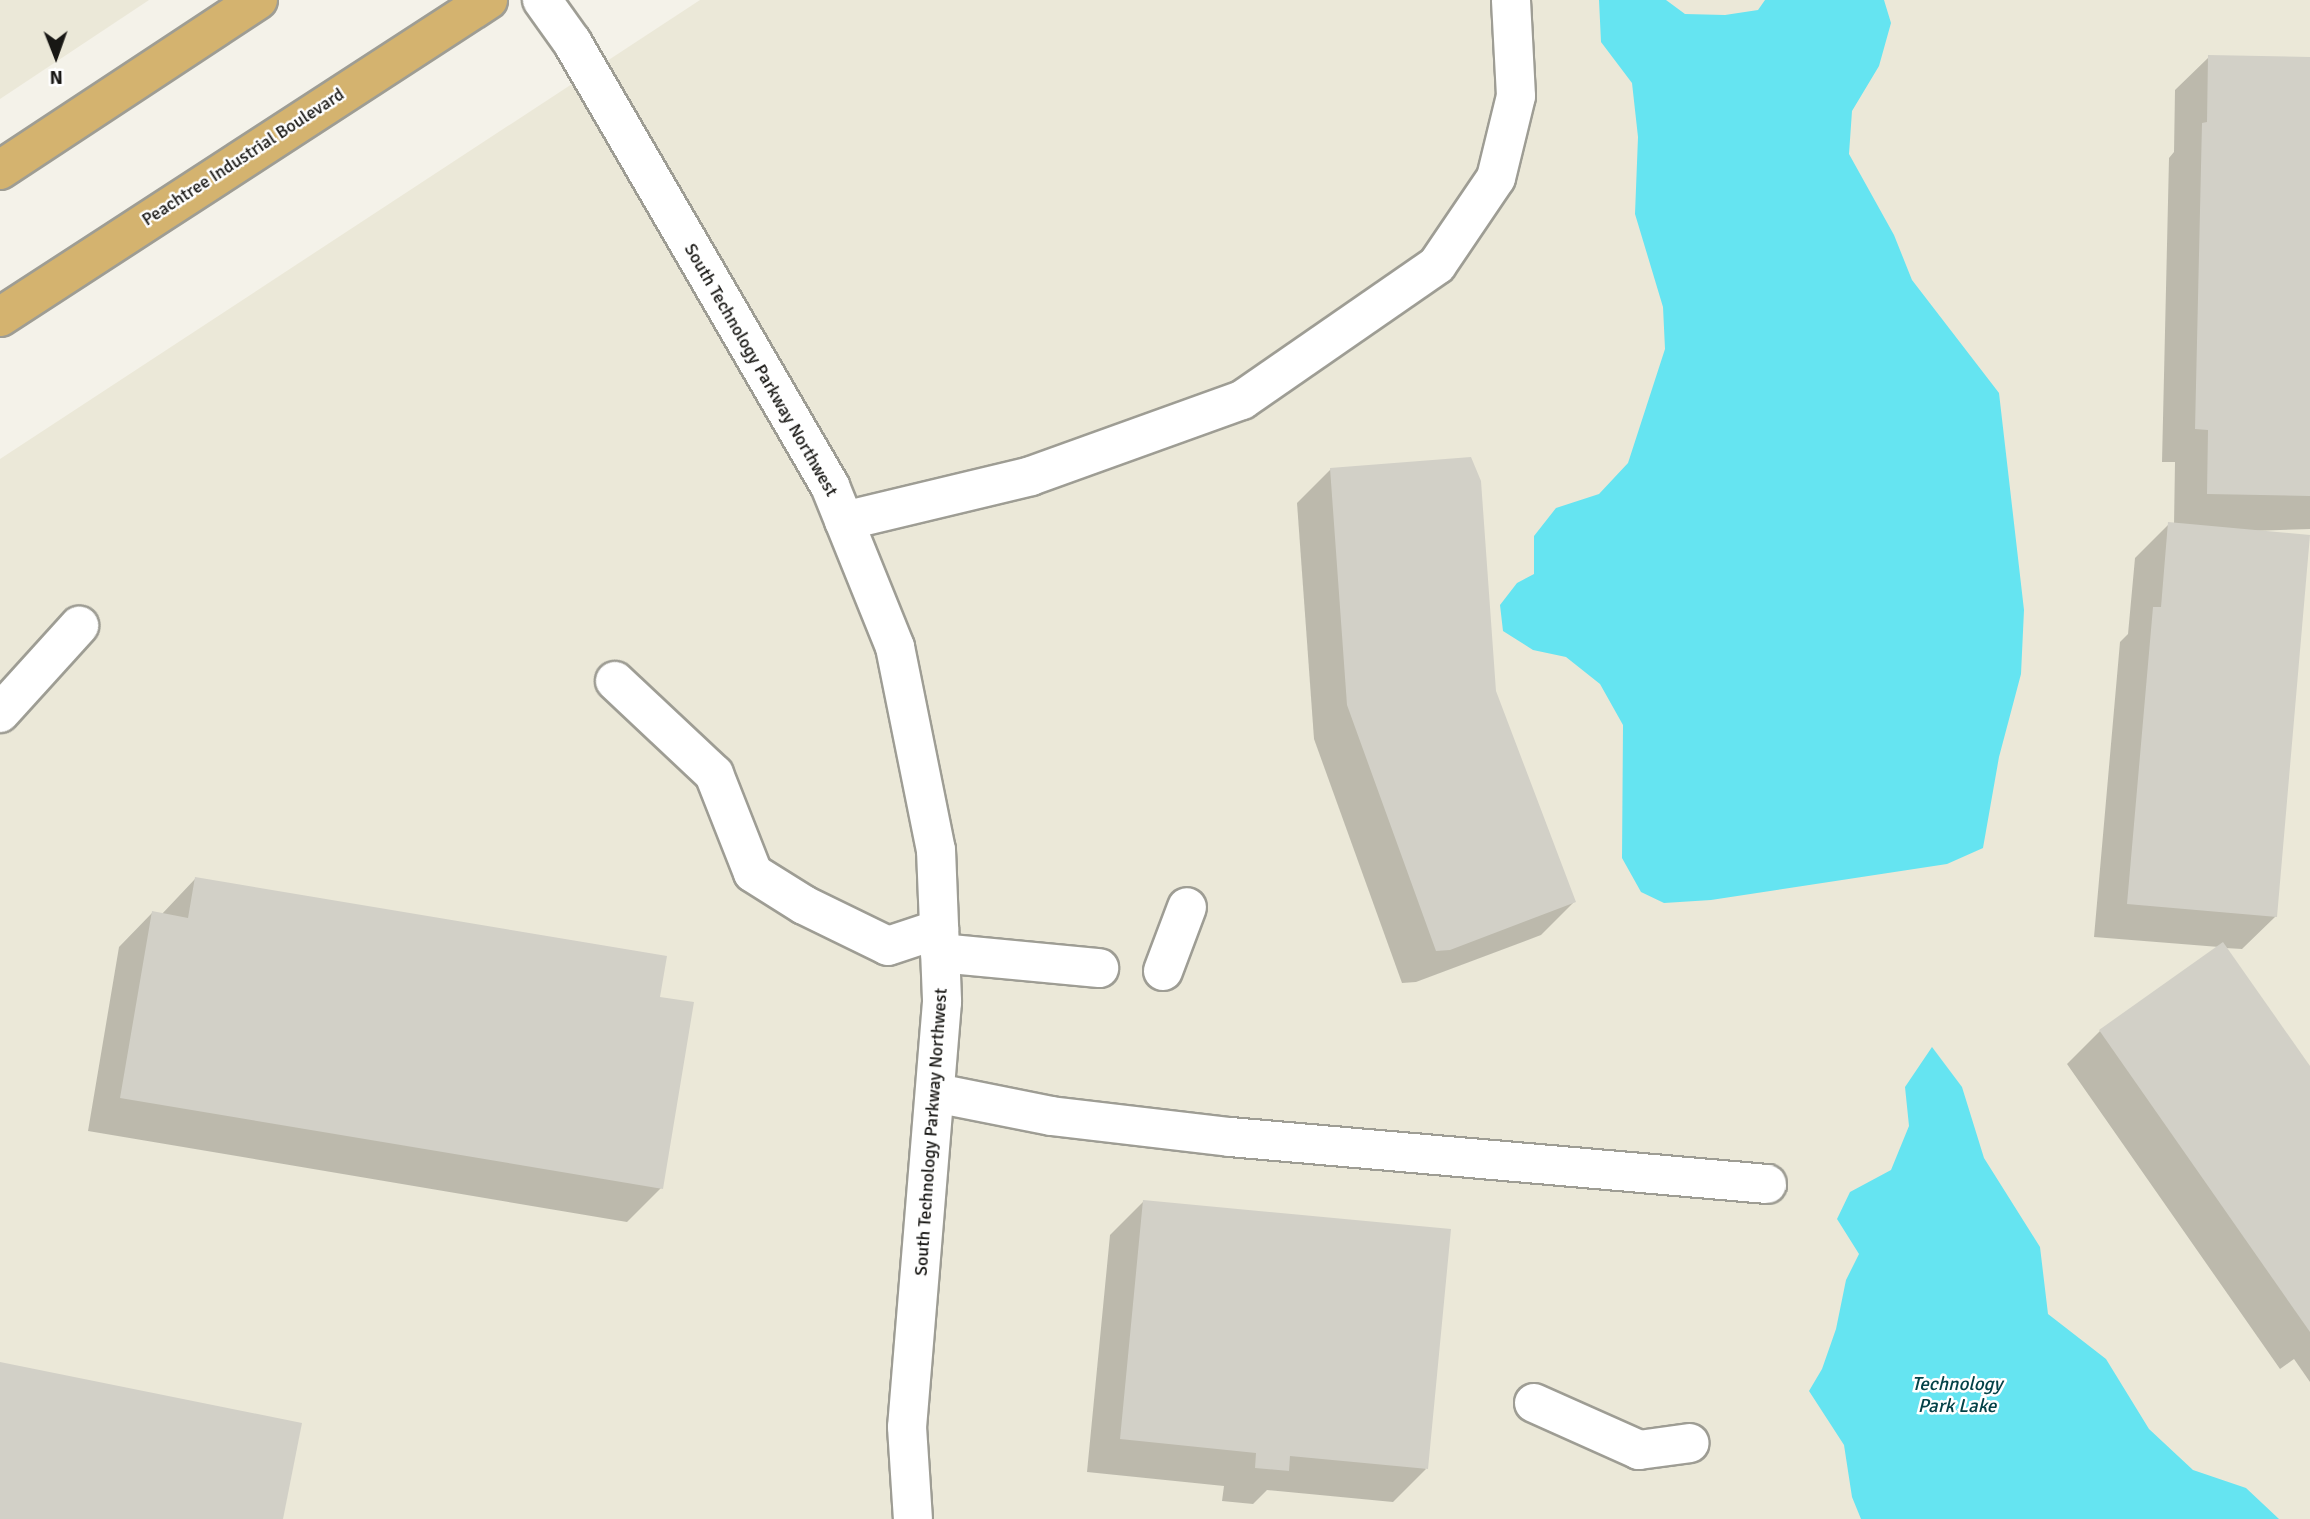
<!DOCTYPE html>
<html>
<head>
<meta charset="utf-8">
<style>
  body { margin:0 }
  #map { position:relative; width:2310px; height:1519px; overflow:hidden; background:#f4f2e9; font-family:Signika,sans-serif }
  div>[style] { position:absolute }
  [style*='--x'] { left:calc(var(--x)*1px); top:calc(var(--y)*1px); width:calc(var(--w)*1px); rotate:calc(var(--a)*1deg) }
  .built>* { inset:0; background:#ebe8d8 }
  .water>* { inset:0; background:#65e4f1 }
  .shadow>* { inset:0; background:#0003 }
  .building>* { inset:0; background:#d2d0c7 }
  .roads { filter:drop-shadow(2px 0 #9e9d94) drop-shadow(-2px 0 #9e9d94) drop-shadow(0 2px #9e9d94) drop-shadow(0 -2px #9e9d94) }
  .minor>* { height:38px; margin:-19px; padding:0 19px; transform-origin:19px; border-radius:19px; background:#fff }
  .highway>* { height:38px; margin:-19px; padding:0 19px; transform-origin:19px; border-radius:19px; background:#d4b36f }
  span { translate:-50% -50%; white-space:nowrap; text-align:center; line-height:1.15; -webkit-text-stroke:5px #fff; paint-order:stroke }
  .street-label { font-size:18px; color:#181714 }
  .water-label { font-size:19px; color:#044247; font-style:italic }
  .north { position:absolute; left:21px; top:21px; width:70px; height:70px; -webkit-text-stroke:5px #fff; paint-order:stroke; rotate:179deg; font-size:19px; font-weight:700; line-height:28px; text-align:center; color:#181714 }
  .north::after { content:''; display:block; margin:auto; width:24px; height:32px; background:#181714; clip-path:polygon(50% 0,100% 100%,50% 72%,0 100%) }
</style>
</head>
<body>
<div id="map">
  <div class="built">
    <i style="clip-path:polygon(0 0,149px 0,0 99px)"></i>
    <i style="clip-path:polygon(700px 0,2310px 0,2310px 1519px,0 1519px,0 459px)"></i>
  </div>
  <div class="water">
    <i style="clip-path:polygon(1599px 0,1666px 0,1685px 14px,1725px 15px,1758px 10px,1765px 0,1884px 0,1891px 23px,1879px 66px,1852px 111px,1849px 154px,1894px 235px,1912px 280px,1999px 393px,2024px 610px,2021px 674px,1999px 757px,1983px 848px,1947px 864px,1711px 900px,1664px 903px,1641px 892px,1622px 858px,1623px 725px,1600px 684px,1566px 657px,1533px 650px,1503px 631px,1500px 605px,1517px 583px,1534px 574px,1534px 536px,1556px 508px,1599px 494px,1628px 463px,1665px 349px,1663px 307px,1635px 214px,1638px 137px,1632px 83px,1601px 42px)"></i>
    <i style="clip-path:polygon(1932px 1047px,1962px 1087px,1984px 1158px,2040px 1247px,2048px 1314px,2106px 1359px,2149px 1429px,2193px 1470px,2246px 1488px,2279px 1519px,1861px 1519px,1852px 1497px,1844px 1445px,1809px 1391px,1822px 1369px,1836px 1329px,1846px 1280px,1859px 1254px,1837px 1219px,1850px 1192px,1891px 1170px,1909px 1126px,1905px 1087px)"></i>
  </div>
  <div class="shadow">
    <i style="clip-path:polygon(2209px 57px,2310px 59px,2310px 529px,2249px 531px,2276px 916px,2242px 949px,2225px 948px,2310px 1069px,2310px 1382px,2294px 1359px,2280px 1369px,2067px 1064px,2100px 1031px,2219px 947px,2094px 937px,2120px 642px,2128px 634px,2135px 558px,2169px 524px,2174px 525px,2175px 462px,2162px 462px,2169px 158px,2174px 152px,2175px 90px)"></i>
    <i style="clip-path:polygon(1331px 469px,1494px 692px,1574px 902px,1541px 935px,1416px 982px,1402px 983px,1314px 739px,1297px 503px)"></i>
    <i style="clip-path:polygon(195px 879px,661px 1188px,627px 1222px,88px 1131px,119px 947px,152px 913px,161px 915px)"></i>
    <i style="clip-path:polygon(1143px 1202px,1426px 1469px,1393px 1502px,1267px 1490px,1253px 1504px,1222px 1501px,1224px 1486px,1087px 1472px,1110px 1235px)"></i>
  </div>
  <div class="building">
    <i style="clip-path:polygon(2208px 55px,2310px 57px,2310px 496px,2207px 494px,2208px 430px,2195px 429px,2202px 123px,2207px 122px)"></i>
    <i style="clip-path:polygon(1471px 457px,1481px 481px,1496px 691px,1576px 902px,1450px 950px,1436px 951px,1347px 705px,1330px 468px)"></i>
    <i style="clip-path:polygon(2168px 522px,2310px 535px,2277px 917px,2127px 904px,2153px 607px,2161px 607px)"></i>
    <i style="clip-path:polygon(195px 877px,667px 956px,660px 997px,694px 1002px,663px 1189px,120px 1098px,152px 911px,188px 918px)"></i>
    <i style="clip-path:polygon(2223px 942px,2310px 1066px,2310px 1332px,2099px 1030px)"></i>
    <i style="clip-path:polygon(1143px 1200px,1451px 1229px,1428px 1469px,1290px 1456px,1289px 1471px,1255px 1468px,1256px 1453px,1120px 1439px)"></i>
    <i style="clip-path:polygon(0 1362px,302px 1423px,283px 1519px,0 1519px)"></i>
  </div>
  <div class="roads">
    <div class="minor">
      <i style="--x:542;--y:0;--w:52;--a:54.5"></i>
      <i style="--x:572;--y:42;--w:514;--a:59.84"></i>
      <i style="--x:830;--y:486;--w:174;--a:68"></i>
      <i style="--x:895;--y:647;--w:207;--a:78.6"></i>
      <i style="--x:936;--y:850;--w:152;--a:87.7"></i>
      <i style="--x:942;--y:1002;--w:426;--a:94.7"></i>
      <i style="--x:907;--y:1427;--w:92;--a:86.3"></i>
      <i style="--x:844;--y:521;--w:192;--a:-13.5"></i>
      <i style="--x:1031;--y:476;--w:224;--a:-19.8"></i>
      <i style="--x:1242;--y:400;--w:237;--a:-34.7"></i>
      <i style="--x:1437;--y:265;--w:105;--a:-55.9"></i>
      <i style="--x:1496;--y:178;--w:84;--a:-76.3"></i>
      <i style="--x:1516;--y:96;--w:96;--a:-93"></i>
      <i style="--x:615;--y:681;--w:136;--a:43.2"></i>
      <i style="--x:714;--y:774;--w:106;--a:68.5"></i>
      <i style="--x:753;--y:873;--w:60;--a:32.1"></i>
      <i style="--x:804;--y:905;--w:93;--a:26"></i>
      <i style="--x:888;--y:946;--w:54;--a:-18.4"></i>
      <i style="--x:0;--y:713;--w:118;--a:-47.8"></i>
      <i style="--x:940;--y:953;--w:160;--a:5.4"></i>
      <i style="--x:1163;--y:971;--w:68;--a:-69.4"></i>
      <i style="--x:936;--y:1093;--w:117;--a:11.3"></i>
      <i style="--x:1051;--y:1116;--w:180;--a:6.7"></i>
      <i style="--x:1230;--y:1137;--w:539;--a:5"></i>
      <i style="--x:1534;--y:1403;--w:115;--a:24.1"></i>
      <i style="--x:1639;--y:1450;--w:51;--a:-7.8"></i>
    </div>
    <div class="highway">
      <i style="--x:0;--y:170;--w:309;--a:-33.4"></i>
      <i style="--x:0;--y:317;--w:582;--a:-33.01"></i>
    </div>
  </div>
  <div class="street-label">
    <span style="left:243px;top:157px;rotate:-33deg">Peachtree Industrial Boulevard</span>
    <span style="left:761px;top:370px;rotate:60deg">South Technology Parkway Northwest</span>
    <span style="left:931px;top:1132px;rotate:-86deg">South Technology Parkway Northwest</span>
  </div>
  <div class="water-label">
    <span style="left:1957px;top:1396px">Technology<br>Park Lake</span>
  </div>
  <div class="north">N</div>
</div>
</body>
</html>
